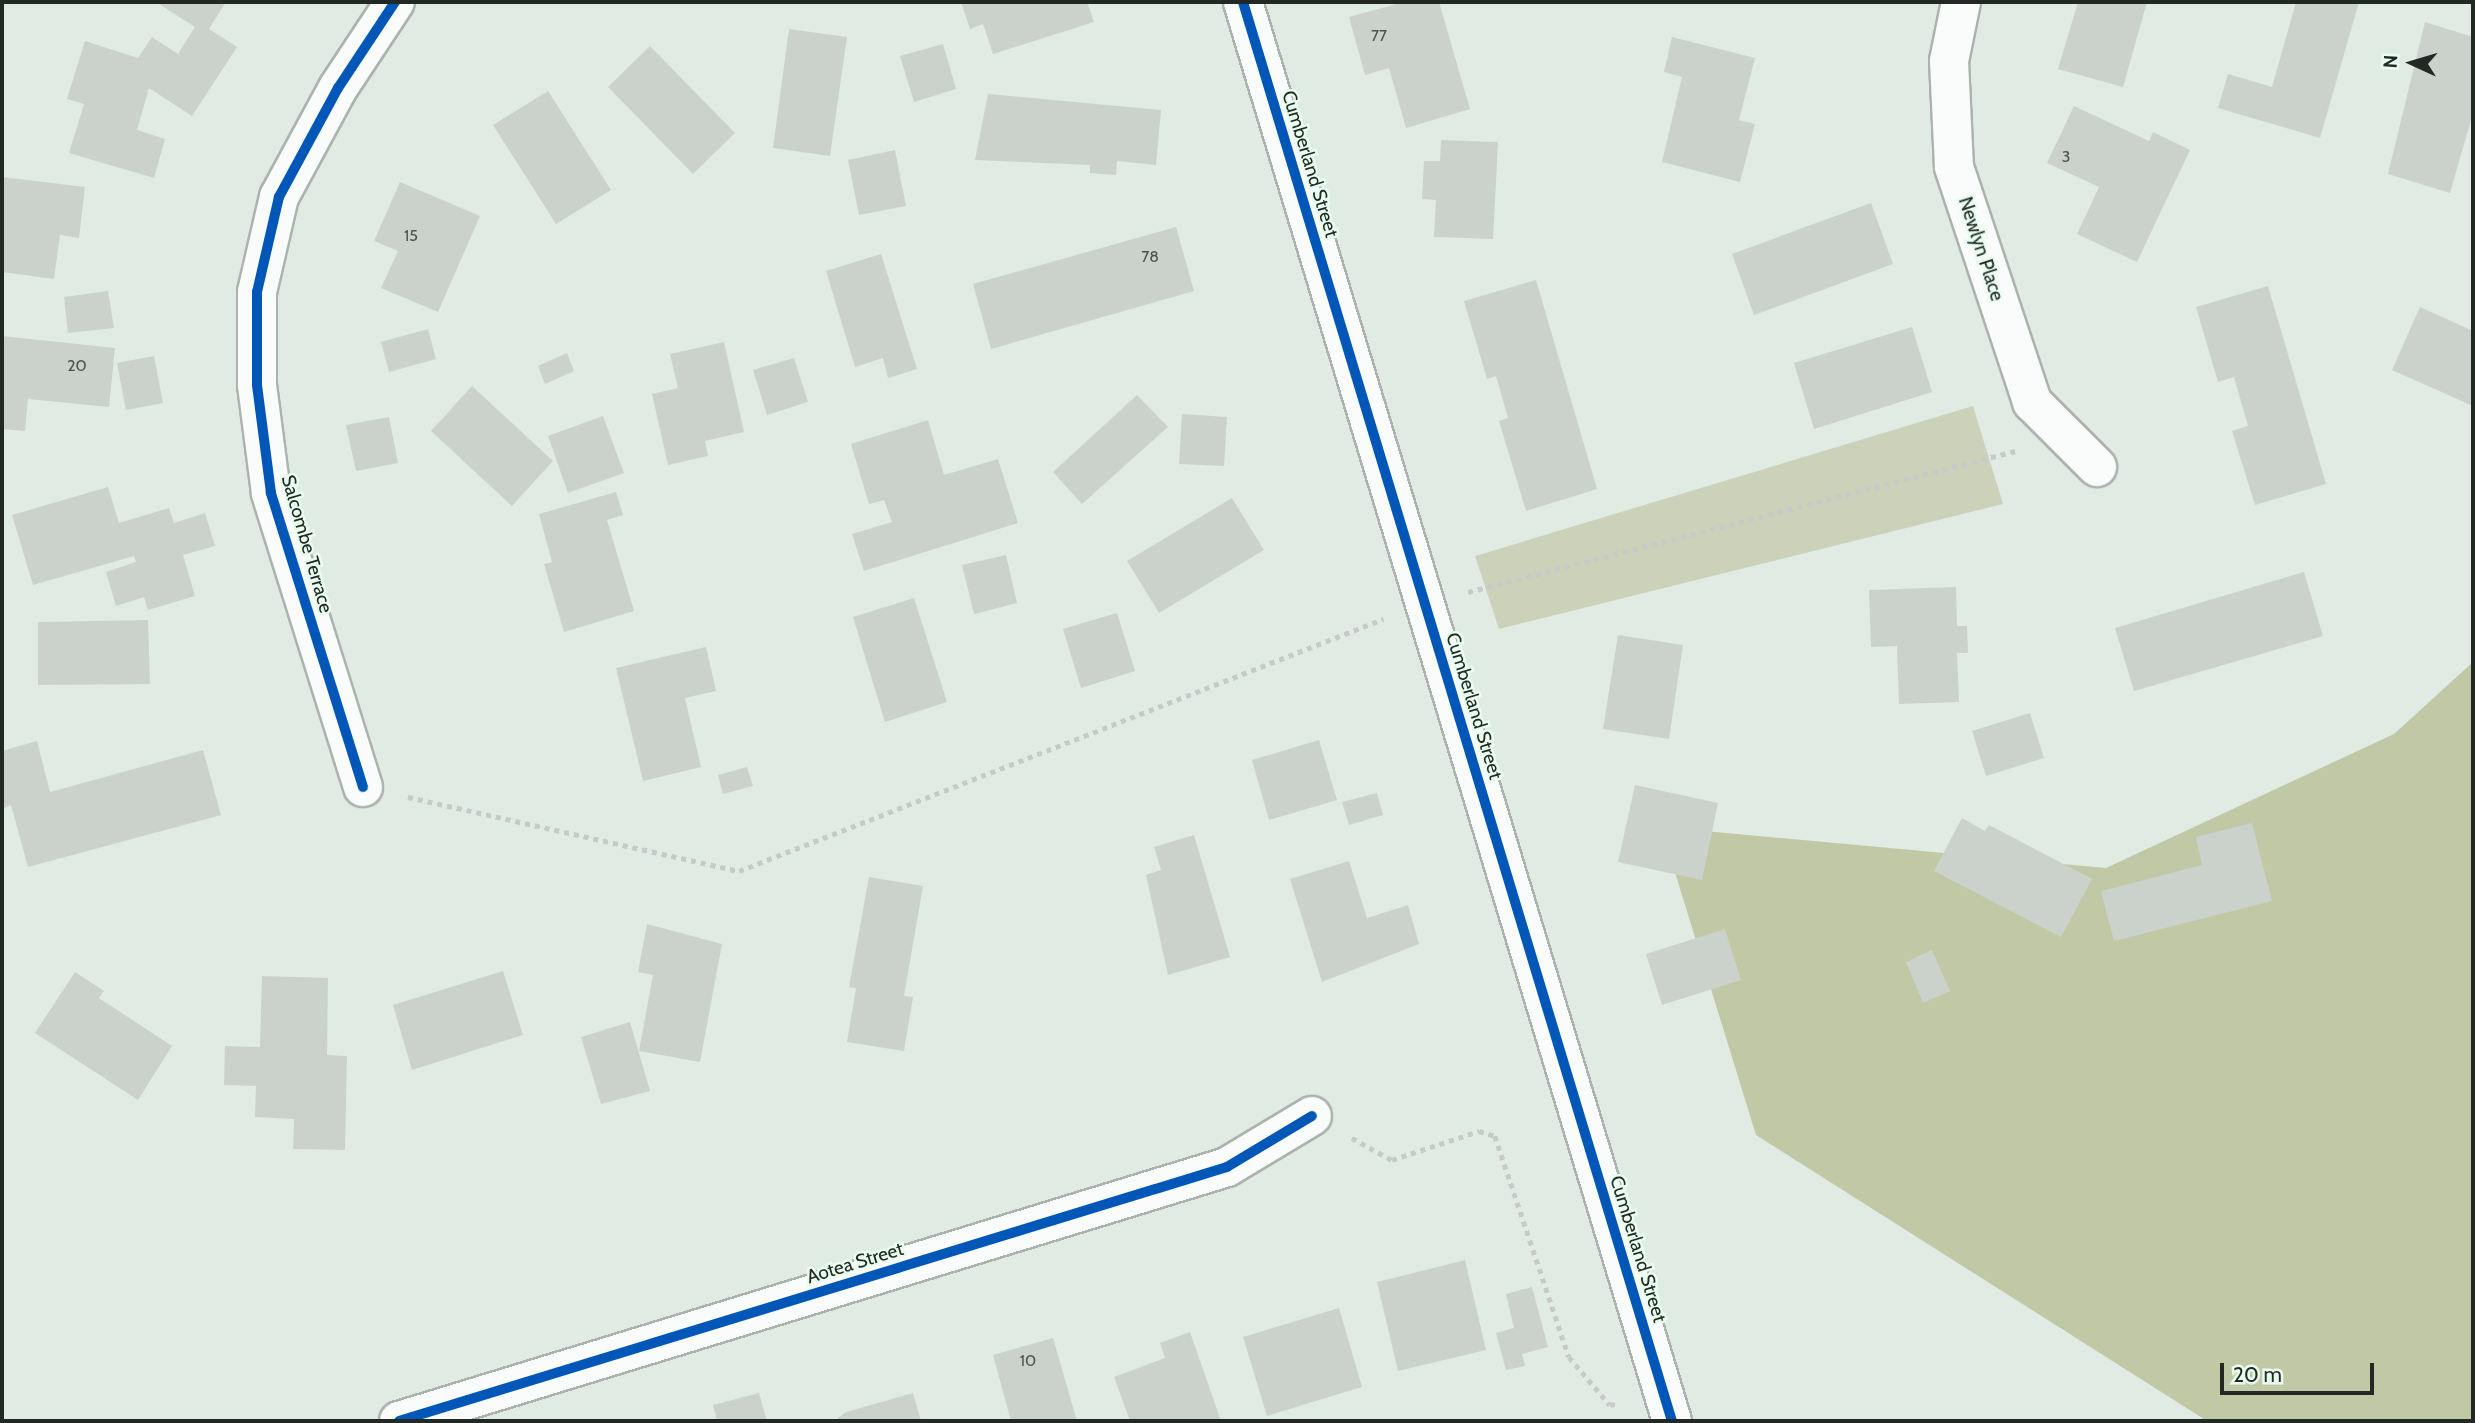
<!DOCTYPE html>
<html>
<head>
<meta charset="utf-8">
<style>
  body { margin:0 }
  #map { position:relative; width:2475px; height:1423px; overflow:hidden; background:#e0ebe3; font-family:Cabin,sans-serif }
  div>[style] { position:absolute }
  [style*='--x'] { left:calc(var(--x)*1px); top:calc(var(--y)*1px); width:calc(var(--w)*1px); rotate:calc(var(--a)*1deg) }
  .green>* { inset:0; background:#cbd2b9 }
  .forest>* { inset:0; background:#c1c8a6 }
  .building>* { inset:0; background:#cbd2cc }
  .path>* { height:4.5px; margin-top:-2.25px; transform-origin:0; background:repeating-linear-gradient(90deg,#c7cac8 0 5px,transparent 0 10px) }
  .roads { filter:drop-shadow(2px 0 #acb3ae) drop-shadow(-2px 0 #acb3ae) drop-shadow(0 2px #acb3ae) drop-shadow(0 -2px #acb3ae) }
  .street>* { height:38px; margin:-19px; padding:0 19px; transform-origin:19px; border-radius:19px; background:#fafcfb }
  .secondary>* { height:38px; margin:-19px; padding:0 19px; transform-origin:19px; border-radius:19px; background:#fafcfb }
  .cycleway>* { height:10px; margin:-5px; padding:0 5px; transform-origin:5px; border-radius:5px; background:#0057b8 }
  span { translate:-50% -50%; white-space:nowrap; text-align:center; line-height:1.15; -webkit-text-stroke:5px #e9fdef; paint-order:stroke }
  .number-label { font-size:16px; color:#4d544f }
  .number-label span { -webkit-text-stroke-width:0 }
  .street-label { font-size:19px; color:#222924 }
  .frame { position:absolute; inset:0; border:4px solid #222924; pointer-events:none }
  .north { position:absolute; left:2377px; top:28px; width:70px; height:70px; -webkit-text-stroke:5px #e9fdef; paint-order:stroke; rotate:274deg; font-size:19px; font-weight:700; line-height:28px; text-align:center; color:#222924 }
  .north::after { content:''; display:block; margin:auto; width:24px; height:32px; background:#222924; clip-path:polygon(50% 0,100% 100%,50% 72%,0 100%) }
  .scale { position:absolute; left:2220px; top:1363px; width:154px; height:32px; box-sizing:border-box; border:4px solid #222924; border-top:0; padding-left:9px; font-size:21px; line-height:24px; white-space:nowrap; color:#222924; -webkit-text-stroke:5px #e9fdef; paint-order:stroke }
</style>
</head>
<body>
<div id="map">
  <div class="green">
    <i style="clip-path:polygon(1973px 406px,2003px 504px,1499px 629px,1475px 556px)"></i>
  </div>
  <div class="forest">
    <i style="clip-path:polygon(2473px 662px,2473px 1421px,2207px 1421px,1756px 1135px,1661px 827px,2106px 868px,2394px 734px)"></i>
  </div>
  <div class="building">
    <i style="clip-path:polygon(156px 2px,226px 2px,209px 29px,237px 47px,192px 116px,149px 88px,137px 130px,165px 139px,154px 178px,69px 153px,84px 104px,67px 99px,85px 41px,138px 58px,152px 37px,178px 54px,195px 27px)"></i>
    <i style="clip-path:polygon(961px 2px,1087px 2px,1094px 22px,993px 54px,983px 24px,970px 29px)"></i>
    <i style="clip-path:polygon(1404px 2px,1439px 2px,1470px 109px,1406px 128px,1389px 68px,1365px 75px,1349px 17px)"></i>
    <i style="clip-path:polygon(2078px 2px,2147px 2px,2123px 87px,2058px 69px)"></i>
    <i style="clip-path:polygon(2296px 2px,2359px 2px,2320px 138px,2218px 108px,2228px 74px,2272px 87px)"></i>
    <i style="clip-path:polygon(2425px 22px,2473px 37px,2473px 113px,2450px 193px,2388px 174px)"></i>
    <i style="clip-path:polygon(789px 29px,847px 37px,830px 156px,773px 148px)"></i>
    <i style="clip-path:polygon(1672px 37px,1755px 58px,1739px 120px,1755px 124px,1740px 182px,1662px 162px,1682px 77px,1664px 72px)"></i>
    <i style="clip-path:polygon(943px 44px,956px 89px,914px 102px,900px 56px)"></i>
    <i style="clip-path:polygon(650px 46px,735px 133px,693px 174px,608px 87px)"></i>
    <i style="clip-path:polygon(548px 91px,611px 190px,556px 224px,493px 125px)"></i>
    <i style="clip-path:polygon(988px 94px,1161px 110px,1156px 165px,1117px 161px,1116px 175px,1090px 173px,1090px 165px,975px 160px)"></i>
    <i style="clip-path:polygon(2074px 106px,2149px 141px,2153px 132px,2190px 150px,2137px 262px,2077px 234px,2099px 187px,2047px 163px)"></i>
    <i style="clip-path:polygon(1441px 140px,1498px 142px,1493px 239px,1434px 237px,1436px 200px,1422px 199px,1424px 161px,1440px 161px)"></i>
    <i style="clip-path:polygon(895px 150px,906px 206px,859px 215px,848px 160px)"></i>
    <i style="clip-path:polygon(2px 177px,85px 187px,79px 238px,60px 235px,54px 279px,2px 272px)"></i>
    <i style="clip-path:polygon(400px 182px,480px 216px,438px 312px,381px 288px,398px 251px,374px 241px)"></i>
    <i style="clip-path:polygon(1871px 203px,1893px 264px,1754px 315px,1732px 254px)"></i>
    <i style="clip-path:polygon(1176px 227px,1194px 291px,991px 349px,973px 284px)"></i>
    <i style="clip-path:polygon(881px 254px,917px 369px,888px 378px,883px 358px,855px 367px,826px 271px)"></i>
    <i style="clip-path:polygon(1536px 280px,1597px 489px,1526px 511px,1499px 421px,1508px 418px,1496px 376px,1487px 379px,1464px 301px)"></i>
    <i style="clip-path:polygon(2268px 286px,2326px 484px,2255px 505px,2232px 431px,2248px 426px,2234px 377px,2218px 382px,2196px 307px)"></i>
    <i style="clip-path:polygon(108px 291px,114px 328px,68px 333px,64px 297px)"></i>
    <i style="clip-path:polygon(2420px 307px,2473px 331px,2473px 406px,2392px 370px)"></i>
    <i style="clip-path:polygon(1912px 327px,1932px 392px,1814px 429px,1794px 363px)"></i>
    <i style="clip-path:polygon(428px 329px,436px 359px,389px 372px,381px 342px)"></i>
    <i style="clip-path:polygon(2px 336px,115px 348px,109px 407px,28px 399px,25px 431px,2px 429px)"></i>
    <i style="clip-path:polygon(724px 342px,744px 432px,705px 441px,708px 456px,668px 465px,652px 394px,678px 388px,670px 354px)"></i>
    <i style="clip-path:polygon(567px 353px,574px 371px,545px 384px,538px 366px)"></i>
    <i style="clip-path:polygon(154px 356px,163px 403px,126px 410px,117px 363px)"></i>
    <i style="clip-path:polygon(794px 358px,808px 402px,767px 415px,753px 370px)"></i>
    <i style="clip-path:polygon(472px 386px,553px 461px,512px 506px,431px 431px)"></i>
    <i style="clip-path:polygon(1137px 395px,1168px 427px,1082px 504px,1053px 472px)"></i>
    <i style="clip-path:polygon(1182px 414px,1227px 417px,1224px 466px,1179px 464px)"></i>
    <i style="clip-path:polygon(603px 416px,624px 473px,568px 493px,548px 436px)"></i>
    <i style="clip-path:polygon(389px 417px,398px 463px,356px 471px,346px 425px)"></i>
    <i style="clip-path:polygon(928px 420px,944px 475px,998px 459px,1018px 523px,864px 571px,852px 534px,892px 522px,884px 500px,869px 504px,851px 444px)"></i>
    <i style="clip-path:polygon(108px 487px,119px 523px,169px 508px,174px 523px,205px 513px,215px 546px,183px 555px,195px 596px,148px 610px,144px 597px,116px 606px,106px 572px,136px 562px,134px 556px,33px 585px,12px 515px)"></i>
    <i style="clip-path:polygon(616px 492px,623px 515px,607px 520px,634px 611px,564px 632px,544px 564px,552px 562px,539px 514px)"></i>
    <i style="clip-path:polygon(1232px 498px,1264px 550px,1159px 613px,1127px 561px)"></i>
    <i style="clip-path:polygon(1006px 555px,1017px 603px,974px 614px,962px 565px)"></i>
    <i style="clip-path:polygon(2304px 572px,2323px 636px,2134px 691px,2115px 628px)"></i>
    <i style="clip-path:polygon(1956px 587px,1957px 626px,1967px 626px,1968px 653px,1957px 653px,1959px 702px,1899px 704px,1897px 646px,1871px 647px,1869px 590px)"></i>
    <i style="clip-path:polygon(914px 598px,947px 702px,885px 722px,853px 617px)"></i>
    <i style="clip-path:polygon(1117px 613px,1135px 671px,1081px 688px,1063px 629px)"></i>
    <i style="clip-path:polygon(148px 620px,150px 684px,38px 685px,38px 622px)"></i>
    <i style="clip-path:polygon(1618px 635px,1683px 645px,1669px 739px,1603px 729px)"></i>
    <i style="clip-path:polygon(706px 647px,716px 691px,685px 698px,701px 767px,643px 781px,616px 668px)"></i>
    <i style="clip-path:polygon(2030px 713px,2044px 758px,1986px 776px,1972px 731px)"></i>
    <i style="clip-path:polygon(1319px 740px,1337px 800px,1269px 820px,1252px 760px)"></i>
    <i style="clip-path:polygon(37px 741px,50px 792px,203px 750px,221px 815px,28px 867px,11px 805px,4px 808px,2px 799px,2px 751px)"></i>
    <i style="clip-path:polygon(747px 767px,753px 786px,723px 794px,718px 775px)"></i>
    <i style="clip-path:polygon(1635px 785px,1718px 803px,1702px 880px,1618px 862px)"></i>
    <i style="clip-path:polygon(1377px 793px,1383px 815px,1349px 825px,1342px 802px)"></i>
    <i style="clip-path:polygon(1962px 818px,1985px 831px,1989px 825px,2092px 879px,2061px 937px,1934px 871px)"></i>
    <i style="clip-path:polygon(2252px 823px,2272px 901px,2114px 941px,2101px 891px,2202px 865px,2196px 837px)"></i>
    <i style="clip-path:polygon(1194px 835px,1230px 957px,1168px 975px,1146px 875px,1161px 870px,1154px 847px)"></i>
    <i style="clip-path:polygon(1349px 861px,1367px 918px,1408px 905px,1419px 944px,1322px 982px,1290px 879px)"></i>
    <i style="clip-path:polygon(869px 877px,923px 886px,904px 996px,913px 997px,904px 1051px,847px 1042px,856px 988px,849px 987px)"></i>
    <i style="clip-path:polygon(647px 924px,722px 944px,700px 1062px,639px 1051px,653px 975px,638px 972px)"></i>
    <i style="clip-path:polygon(1725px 929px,1741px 980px,1662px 1005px,1646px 954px)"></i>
    <i style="clip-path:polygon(1932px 950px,1950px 991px,1923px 1003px,1906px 962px)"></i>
    <i style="clip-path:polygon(503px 971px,523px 1035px,412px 1070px,393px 1005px)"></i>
    <i style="clip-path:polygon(75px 972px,104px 991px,99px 998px,172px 1046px,138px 1100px,35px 1033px)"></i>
    <i style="clip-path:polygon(262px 976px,328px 978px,327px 1055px,347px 1056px,345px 1150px,293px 1149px,294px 1119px,255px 1117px,256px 1086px,224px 1085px,225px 1046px,260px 1047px)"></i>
    <i style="clip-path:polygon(630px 1022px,650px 1091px,601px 1104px,581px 1037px)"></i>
    <i style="clip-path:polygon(1465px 1260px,1486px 1350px,1398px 1371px,1377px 1282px)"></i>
    <i style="clip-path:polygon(1532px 1287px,1548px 1347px,1522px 1354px,1525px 1366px,1506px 1370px,1496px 1333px,1514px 1328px,1506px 1294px)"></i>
    <i style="clip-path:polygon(1339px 1308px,1362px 1387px,1267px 1416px,1243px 1337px)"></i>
    <i style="clip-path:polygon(1190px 1332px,1221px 1421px,1130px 1421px,1114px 1377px,1165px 1358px,1160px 1343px)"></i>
    <i style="clip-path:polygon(1053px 1338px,1077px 1421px,1011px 1421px,993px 1355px)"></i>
    <i style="clip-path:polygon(759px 1393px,767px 1421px,717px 1421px,713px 1405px)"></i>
    <i style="clip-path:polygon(913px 1393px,921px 1421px,834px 1421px,846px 1412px)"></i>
  </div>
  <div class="path">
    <i style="--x:1468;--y:592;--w:565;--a:-14.45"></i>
    <i style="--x:408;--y:797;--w:339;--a:12.6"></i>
    <i style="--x:739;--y:871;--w:692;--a:-21.37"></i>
    <i style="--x:1352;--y:1138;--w:46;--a:28.8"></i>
    <i style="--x:1392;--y:1160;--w:92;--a:-18.4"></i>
    <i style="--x:1479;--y:1131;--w:17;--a:17"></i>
    <i style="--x:1495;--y:1136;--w:233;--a:71.5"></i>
    <i style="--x:1569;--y:1357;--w:63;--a:49.5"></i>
    <i style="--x:1610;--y:1405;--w:8;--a:-14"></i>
  </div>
  <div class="roads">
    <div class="street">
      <i style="--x:1961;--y:2;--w:60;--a:101.5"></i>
      <i style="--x:1949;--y:61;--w:106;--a:87.3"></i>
      <i style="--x:1954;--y:167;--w:248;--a:71.6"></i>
      <i style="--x:2032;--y:402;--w:92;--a:45"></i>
      <i style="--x:363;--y:787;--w:308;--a:-107.4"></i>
      <i style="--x:271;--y:493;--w:109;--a:-97.4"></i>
      <i style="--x:257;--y:385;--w:93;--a:-90"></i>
      <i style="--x:257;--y:292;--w:98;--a:-77"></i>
      <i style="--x:279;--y:197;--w:124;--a:-61.6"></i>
      <i style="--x:338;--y:88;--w:103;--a:-56.5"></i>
      <i style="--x:399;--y:1421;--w:866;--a:-17.05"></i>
      <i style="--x:1227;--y:1167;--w:99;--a:-31"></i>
    </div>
    <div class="secondary">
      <i style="--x:1243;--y:2;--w:1482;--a:73.18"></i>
    </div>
  </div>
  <div class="cycleway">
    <i style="--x:1243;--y:2;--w:1482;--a:73.18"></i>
    <i style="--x:363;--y:787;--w:308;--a:-107.4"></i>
    <i style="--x:271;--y:493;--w:109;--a:-97.4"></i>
    <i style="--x:257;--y:385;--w:93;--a:-90"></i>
    <i style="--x:257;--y:292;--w:98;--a:-77"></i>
    <i style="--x:279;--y:197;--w:124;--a:-61.6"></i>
    <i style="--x:338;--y:88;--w:103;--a:-56.5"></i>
    <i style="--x:399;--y:1421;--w:866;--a:-17.05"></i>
    <i style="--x:1227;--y:1167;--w:99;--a:-31"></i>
  </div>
  <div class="number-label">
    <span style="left:1379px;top:36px">77</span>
    <span style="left:2066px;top:157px">3</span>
    <span style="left:411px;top:236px">15</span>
    <span style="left:1150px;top:257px">78</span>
    <span style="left:77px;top:366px">20</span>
    <span style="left:1028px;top:1361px">10</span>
  </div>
  <div class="street-label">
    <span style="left:1310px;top:164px;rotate:73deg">Cumberland Street</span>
    <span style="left:1981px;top:249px;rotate:72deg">Newlyn Place</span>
    <span style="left:307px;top:544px;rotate:74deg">Salcombe Terrace</span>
    <span style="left:1474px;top:706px;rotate:73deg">Cumberland Street</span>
    <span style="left:1638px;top:1249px;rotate:73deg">Cumberland Street</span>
    <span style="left:855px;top:1263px;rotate:-17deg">Aotea Street</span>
  </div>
  <div class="frame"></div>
  <div class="north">N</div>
  <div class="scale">20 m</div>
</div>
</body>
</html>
